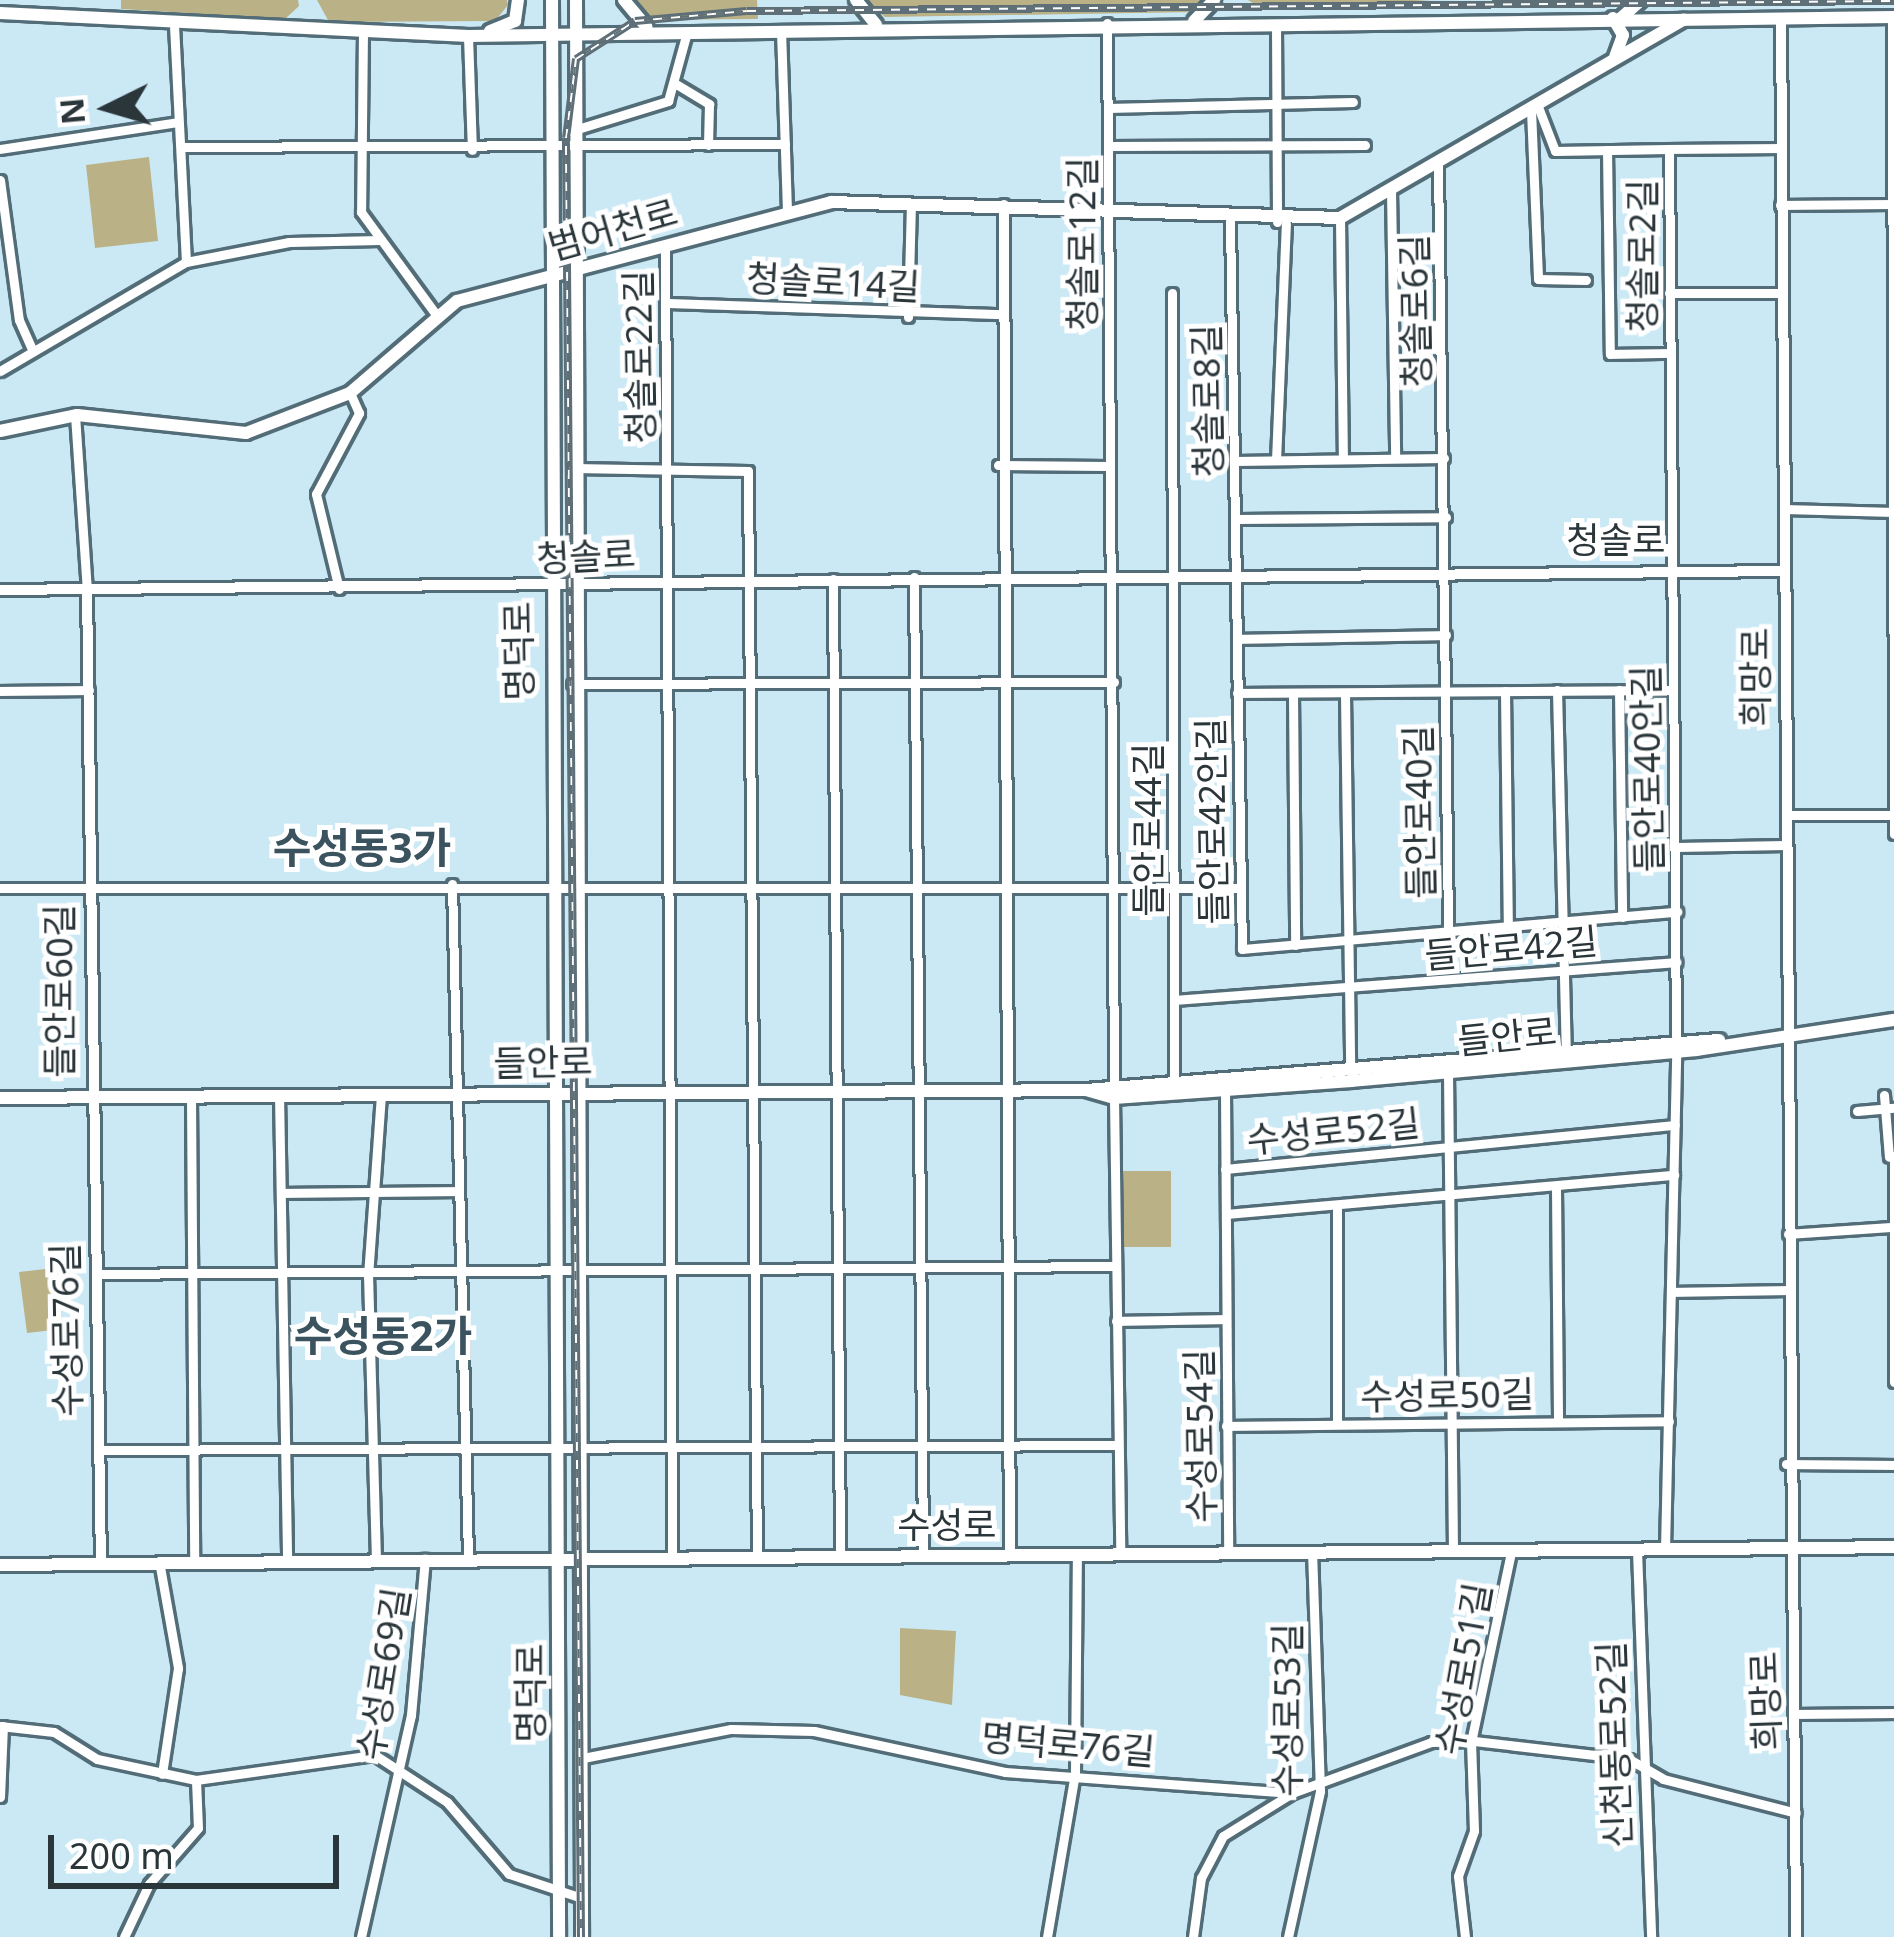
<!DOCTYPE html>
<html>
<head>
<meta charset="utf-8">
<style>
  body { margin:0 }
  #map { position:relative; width:1894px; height:1937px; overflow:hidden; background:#cbe9f5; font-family:"Noto Sans","Noto Sans KR",sans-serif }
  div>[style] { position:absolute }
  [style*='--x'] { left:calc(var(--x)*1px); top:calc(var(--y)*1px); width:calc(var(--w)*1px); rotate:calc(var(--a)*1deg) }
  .green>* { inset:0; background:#bab286 }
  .roads { filter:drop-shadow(3px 0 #536d78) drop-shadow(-3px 0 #536d78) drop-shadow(0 3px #536d78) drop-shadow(0 -3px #536d78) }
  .minor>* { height:9px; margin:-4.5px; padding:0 4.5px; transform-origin:4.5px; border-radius:4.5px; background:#fff }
  .tertiary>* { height:10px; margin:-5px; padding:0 5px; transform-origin:5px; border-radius:5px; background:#fff }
  .secondary>* { height:12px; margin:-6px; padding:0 6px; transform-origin:6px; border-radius:6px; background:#fff }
  .rail>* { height:8px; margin-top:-4px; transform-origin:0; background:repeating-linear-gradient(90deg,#fff 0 9px,#5e6f77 0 18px); box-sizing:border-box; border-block:3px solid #5e6f77 }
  span { translate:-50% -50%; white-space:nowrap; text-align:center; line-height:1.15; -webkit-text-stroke:10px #fff; paint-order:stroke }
  .street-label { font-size:36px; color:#2b363b }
  .quarter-label { font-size:42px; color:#3a535e; font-weight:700 }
  .north { position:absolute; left:48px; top:48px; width:120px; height:120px; -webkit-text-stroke:9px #fff; paint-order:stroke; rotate:265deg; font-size:33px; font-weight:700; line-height:48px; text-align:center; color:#2b363b }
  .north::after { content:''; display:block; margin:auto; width:42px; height:54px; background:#2b363b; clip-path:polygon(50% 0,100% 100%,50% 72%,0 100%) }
  .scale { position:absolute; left:48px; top:1835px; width:291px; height:54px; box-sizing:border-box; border:6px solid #2b363b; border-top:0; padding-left:15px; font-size:36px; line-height:42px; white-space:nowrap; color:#2b363b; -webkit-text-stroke:9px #fff; paint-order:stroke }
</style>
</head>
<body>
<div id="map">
  <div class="green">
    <i style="clip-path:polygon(121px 0,298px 0,299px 6px,285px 19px,121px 9px)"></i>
    <i style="clip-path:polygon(317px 0,507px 0,508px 5px,495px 21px,329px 22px)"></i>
    <i style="clip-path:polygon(629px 0,757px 0,758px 19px,641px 20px)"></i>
    <i style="clip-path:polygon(864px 0,1210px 0,1196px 12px,885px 17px)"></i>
    <i style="clip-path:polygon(1248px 0,1431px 0,1264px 10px)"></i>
    <i style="clip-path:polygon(149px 157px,158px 241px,95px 248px,86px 165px)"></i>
    <i style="clip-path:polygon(1122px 1171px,1171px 1171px,1171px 1247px,1122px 1247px)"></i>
    <i style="clip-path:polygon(54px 1268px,62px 1329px,27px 1333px,19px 1272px)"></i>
    <i style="clip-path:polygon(900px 1628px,956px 1631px,952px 1705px,900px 1695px)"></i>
  </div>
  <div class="roads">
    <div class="minor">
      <i style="--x:1892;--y:17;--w:817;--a:89.86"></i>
      <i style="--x:1107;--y:23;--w:1060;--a:89.62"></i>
      <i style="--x:1276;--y:24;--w:198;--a:89.7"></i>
      <i style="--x:781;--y:30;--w:182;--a:88.1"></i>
      <i style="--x:363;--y:31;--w:181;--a:90.6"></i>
      <i style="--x:361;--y:212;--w:129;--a:53.8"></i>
      <i style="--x:468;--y:36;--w:114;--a:88"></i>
      <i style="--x:676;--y:84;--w:39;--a:31"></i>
      <i style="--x:709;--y:104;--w:41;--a:91.4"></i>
      <i style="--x:1537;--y:104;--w:50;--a:69"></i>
      <i style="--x:1555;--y:151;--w:114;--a:-1"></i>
      <i style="--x:1669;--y:149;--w:887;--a:89.55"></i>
      <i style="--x:1108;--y:108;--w:245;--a:-1.4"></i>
      <i style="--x:1531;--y:110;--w:169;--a:87.6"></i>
      <i style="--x:1538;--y:279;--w:48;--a:1.2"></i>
      <i style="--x:571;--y:131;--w:102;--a:-17.2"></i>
      <i style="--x:668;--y:101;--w:72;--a:-74.6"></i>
      <i style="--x:1109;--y:146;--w:256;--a:-0.2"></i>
      <i style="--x:181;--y:147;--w:604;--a:-0.28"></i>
      <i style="--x:0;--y:149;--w:180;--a:-8.6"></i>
      <i style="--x:1669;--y:149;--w:111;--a:-0.5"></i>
      <i style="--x:1607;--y:150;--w:204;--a:89.2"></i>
      <i style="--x:1610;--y:354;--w:60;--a:-1"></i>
      <i style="--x:1438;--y:163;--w:767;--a:89.25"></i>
      <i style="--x:0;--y:180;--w:141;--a:82.3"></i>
      <i style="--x:19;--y:320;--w:34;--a:66"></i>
      <i style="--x:1391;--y:190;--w:268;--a:89.1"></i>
      <i style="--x:1780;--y:205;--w:109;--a:-0.5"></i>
      <i style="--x:1340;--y:218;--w:240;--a:89.3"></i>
      <i style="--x:1230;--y:221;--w:728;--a:89.06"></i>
      <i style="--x:1242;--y:949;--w:437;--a:-4.9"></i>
      <i style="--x:665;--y:246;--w:1311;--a:89.69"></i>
      <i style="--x:186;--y:262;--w:105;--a:-11"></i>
      <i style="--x:289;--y:242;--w:91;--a:-1.3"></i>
      <i style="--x:1172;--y:293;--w:787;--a:89.85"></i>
      <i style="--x:1669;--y:293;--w:110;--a:0"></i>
      <i style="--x:665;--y:303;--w:333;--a:1.9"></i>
      <i style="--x:908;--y:317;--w:114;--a:-88.5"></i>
      <i style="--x:0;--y:371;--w:216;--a:-30.4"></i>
      <i style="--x:186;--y:262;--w:237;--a:-92.9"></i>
      <i style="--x:75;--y:415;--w:174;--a:86.1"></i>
      <i style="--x:1276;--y:460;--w:237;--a:-87.6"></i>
      <i style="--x:1235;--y:461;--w:209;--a:-0.8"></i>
      <i style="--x:998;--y:465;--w:110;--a:0.5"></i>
      <i style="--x:573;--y:468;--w:175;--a:1"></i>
      <i style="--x:748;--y:471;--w:1086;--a:89.53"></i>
      <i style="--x:1784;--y:509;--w:110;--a:1.6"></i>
      <i style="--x:1237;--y:519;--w:209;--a:-0.5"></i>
      <i style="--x:914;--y:577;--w:978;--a:89.47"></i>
      <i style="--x:833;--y:579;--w:977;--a:89.59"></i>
      <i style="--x:339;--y:589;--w:98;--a:-103.6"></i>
      <i style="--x:316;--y:494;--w:92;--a:-62"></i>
      <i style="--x:359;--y:413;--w:22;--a:-114"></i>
      <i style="--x:1237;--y:639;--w:209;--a:-1.1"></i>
      <i style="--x:572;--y:684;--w:542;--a:-0.21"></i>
      <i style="--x:1557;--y:690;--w:357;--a:88.6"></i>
      <i style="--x:1619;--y:690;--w:227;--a:89.2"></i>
      <i style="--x:0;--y:691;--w:89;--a:-0.6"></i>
      <i style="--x:1505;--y:691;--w:234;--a:89.3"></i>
      <i style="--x:1237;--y:693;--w:434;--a:-0.4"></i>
      <i style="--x:1293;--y:694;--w:251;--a:89.5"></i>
      <i style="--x:1345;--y:694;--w:372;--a:89.2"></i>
      <i style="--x:1786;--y:815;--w:108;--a:0"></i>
      <i style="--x:1676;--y:847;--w:110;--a:-1"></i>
      <i style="--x:452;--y:884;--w:675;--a:88.64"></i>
      <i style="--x:0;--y:888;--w:1239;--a:0"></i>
      <i style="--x:1175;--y:1000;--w:503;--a:-4.33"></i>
      <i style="--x:1448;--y:1072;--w:480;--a:89.4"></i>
      <i style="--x:1225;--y:1090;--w:463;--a:89.6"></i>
      <i style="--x:279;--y:1094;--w:466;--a:89"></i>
      <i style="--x:1884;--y:1095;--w:62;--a:85.4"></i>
      <i style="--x:191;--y:1097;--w:464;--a:89.6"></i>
      <i style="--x:1114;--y:1098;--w:456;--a:89.2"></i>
      <i style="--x:1857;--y:1111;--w:37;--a:-5"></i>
      <i style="--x:1894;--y:1156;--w:226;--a:90"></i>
      <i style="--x:1225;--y:1169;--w:452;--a:-5.6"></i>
      <i style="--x:1556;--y:1187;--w:234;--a:89.5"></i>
      <i style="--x:281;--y:1193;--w:178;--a:-0.6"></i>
      <i style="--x:1337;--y:1206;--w:218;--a:90"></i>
      <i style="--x:1226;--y:1214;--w:450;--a:-5"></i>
      <i style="--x:1788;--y:1234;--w:102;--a:-3.9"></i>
      <i style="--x:96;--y:1274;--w:1020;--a:-0.45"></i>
      <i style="--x:1671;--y:1292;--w:116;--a:-1"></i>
      <i style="--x:1116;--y:1321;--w:110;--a:-1"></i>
      <i style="--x:1226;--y:1426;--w:443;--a:-0.6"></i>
      <i style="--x:99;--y:1450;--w:1015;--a:-0.28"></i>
      <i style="--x:1786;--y:1464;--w:108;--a:0.5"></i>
      <i style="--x:1665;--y:1549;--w:498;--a:-88.7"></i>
      <i style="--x:1637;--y:1550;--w:387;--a:87.9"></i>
      <i style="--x:376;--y:1560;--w:284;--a:-91.6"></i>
      <i style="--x:368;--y:1276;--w:181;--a:-85.9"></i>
      <i style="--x:159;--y:1561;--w:109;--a:79.9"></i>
      <i style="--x:178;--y:1668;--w:107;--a:98.6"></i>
      <i style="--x:1796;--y:1714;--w:98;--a:-0.6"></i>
      <i style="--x:0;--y:1726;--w:54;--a:6.3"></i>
      <i style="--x:54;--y:1732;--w:51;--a:32.1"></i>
      <i style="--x:97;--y:1759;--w:101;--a:12"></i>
      <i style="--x:196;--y:1780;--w:181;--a:-8"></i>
      <i style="--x:375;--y:1755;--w:86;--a:33.1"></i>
      <i style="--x:447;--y:1802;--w:95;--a:49.3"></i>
      <i style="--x:509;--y:1874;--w:77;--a:18.2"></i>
      <i style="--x:583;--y:1758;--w:151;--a:-11.1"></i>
      <i style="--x:731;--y:1729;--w:83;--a:1.4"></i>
      <i style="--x:814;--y:1731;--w:195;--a:12.1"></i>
      <i style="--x:1005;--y:1772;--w:288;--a:4.2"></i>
      <i style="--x:1292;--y:1793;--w:148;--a:-20.1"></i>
      <i style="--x:1431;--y:1742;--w:43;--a:-1.3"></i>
      <i style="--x:1474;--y:1741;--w:156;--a:6.6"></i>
      <i style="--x:1629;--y:1759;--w:39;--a:30"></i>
      <i style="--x:1663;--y:1779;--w:137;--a:14.3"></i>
      <i style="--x:0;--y:1797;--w:71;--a:-87.6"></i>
      <i style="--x:124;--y:1937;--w:59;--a:-64.7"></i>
      <i style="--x:149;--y:1884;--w:74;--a:-48.8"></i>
      <i style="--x:198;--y:1828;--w:48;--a:-92.4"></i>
      <i style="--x:361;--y:1937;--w:228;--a:-77.3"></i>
      <i style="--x:411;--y:1715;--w:157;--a:-84.9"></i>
      <i style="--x:1047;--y:1937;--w:166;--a:-80.3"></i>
      <i style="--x:1075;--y:1773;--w:219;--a:-89.5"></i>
      <i style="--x:1193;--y:1937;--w:60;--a:-82.3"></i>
      <i style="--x:1201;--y:1878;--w:47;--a:-62.4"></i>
      <i style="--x:1223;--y:1836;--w:81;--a:-31.9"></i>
      <i style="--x:1288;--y:1937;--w:149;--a:-77.6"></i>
      <i style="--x:1320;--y:1791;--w:238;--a:-91.9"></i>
      <i style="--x:1465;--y:1937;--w:61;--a:-96.5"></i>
      <i style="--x:1458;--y:1876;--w:48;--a:-70.4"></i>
      <i style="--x:1474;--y:1831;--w:89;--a:-91.9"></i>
      <i style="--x:1471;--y:1742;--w:194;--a:-78.1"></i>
    </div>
    <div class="tertiary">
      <i style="--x:1781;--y:18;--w:1919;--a:89.55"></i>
      <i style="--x:1004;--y:205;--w:1350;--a:89.75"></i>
      <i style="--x:87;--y:589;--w:973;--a:89.18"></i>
      <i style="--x:0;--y:590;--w:1784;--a:-0.61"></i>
    </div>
    <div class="secondary">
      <i style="--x:552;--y:0;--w:1937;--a:89.79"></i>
      <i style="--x:576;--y:0;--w:1937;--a:89.82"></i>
      <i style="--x:624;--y:0;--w:35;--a:50"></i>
      <i style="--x:856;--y:0;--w:32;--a:51"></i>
      <i style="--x:0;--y:13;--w:469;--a:2.8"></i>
      <i style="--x:468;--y:36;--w:1426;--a:-0.76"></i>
      <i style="--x:1613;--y:18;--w:20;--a:60"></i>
      <i style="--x:1623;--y:35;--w:23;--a:110"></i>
      <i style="--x:1621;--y:18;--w:27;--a:-42"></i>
      <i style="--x:1194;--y:21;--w:29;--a:-46"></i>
      <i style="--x:490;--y:31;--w:27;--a:-22"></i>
      <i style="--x:515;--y:21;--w:21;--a:-82"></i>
      <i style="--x:0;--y:431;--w:79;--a:-11.7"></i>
      <i style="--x:77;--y:415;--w:170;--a:6.1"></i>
      <i style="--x:246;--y:433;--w:111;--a:-21"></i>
      <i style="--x:350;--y:393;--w:141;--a:-40.7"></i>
      <i style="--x:457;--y:301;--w:387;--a:-14.8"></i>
      <i style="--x:831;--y:202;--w:509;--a:1.8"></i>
      <i style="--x:1340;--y:218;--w:397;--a:-30"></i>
      <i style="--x:1086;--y:1090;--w:29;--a:16"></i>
      <i style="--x:1114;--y:1098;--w:238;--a:-4.1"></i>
      <i style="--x:1351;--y:1081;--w:347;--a:-5.1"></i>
      <i style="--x:1697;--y:1050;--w:199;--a:-8.7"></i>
      <i style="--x:0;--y:1098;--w:1086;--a:-0.42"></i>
      <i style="--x:1086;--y:1090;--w:635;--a:-4.52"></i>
      <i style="--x:0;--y:1565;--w:1894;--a:-0.54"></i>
    </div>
  </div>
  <div class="rail">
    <i style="--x:581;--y:1937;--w:1799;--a:-90.48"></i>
    <i style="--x:566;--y:138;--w:80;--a:-82.8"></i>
    <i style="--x:576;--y:59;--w:70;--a:-32.8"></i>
    <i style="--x:635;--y:21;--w:112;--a:-5.1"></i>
    <i style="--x:747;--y:11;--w:1147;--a:-0.5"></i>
  </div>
  <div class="street-label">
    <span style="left:613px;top:229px;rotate:-16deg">범어천로</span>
    <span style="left:1082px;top:244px;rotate:-90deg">청솔로12길</span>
    <span style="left:1642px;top:256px;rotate:-90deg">청솔로2길</span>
    <span style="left:833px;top:282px;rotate:3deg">청솔로14길</span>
    <span style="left:1415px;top:311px;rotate:-91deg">청솔로6길</span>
    <span style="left:639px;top:357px;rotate:-91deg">청솔로22길</span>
    <span style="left:1207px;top:401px;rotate:-91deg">청솔로8길</span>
    <span style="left:1616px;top:540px">청솔로</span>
    <span style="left:586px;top:556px;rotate:-3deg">청솔로</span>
    <span style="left:518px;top:651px;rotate:-91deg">명덕로</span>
    <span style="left:1755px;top:677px;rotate:-90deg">희망로</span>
    <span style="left:1647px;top:769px;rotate:-91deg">들안로40안길</span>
    <span style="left:1419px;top:812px;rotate:-91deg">들안로40길</span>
    <span style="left:1212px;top:821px;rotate:-91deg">들안로42안길</span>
    <span style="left:1148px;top:830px;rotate:-90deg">들안로44길</span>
    <span style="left:1511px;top:948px;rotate:-5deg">들안로42길</span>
    <span style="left:59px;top:991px;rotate:-90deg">들안로60길</span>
    <span style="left:1507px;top:1036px;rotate:-6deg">들안로</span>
    <span style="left:543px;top:1062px;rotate:-1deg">들안로</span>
    <span style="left:1333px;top:1131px;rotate:-6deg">수성로52길</span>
    <span style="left:66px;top:1330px;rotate:-91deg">수성로76길</span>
    <span style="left:1447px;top:1395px;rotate:-1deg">수성로50길</span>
    <span style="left:1200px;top:1436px;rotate:-91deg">수성로54길</span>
    <span style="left:947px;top:1525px">수성로</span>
    <span style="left:1463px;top:1669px;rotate:-80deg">수성로51길</span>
    <span style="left:383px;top:1674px;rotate:-81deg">수성로69길</span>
    <span style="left:530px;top:1693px;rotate:-90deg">명덕로</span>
    <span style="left:1765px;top:1701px;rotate:-92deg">희망로</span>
    <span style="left:1287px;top:1710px;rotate:-90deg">수성로53길</span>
    <span style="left:1068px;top:1744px;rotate:5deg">명덕로76길</span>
    <span style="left:1614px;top:1745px;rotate:-92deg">신천동로52길</span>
  </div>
  <div class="quarter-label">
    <span style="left:362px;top:847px">수성동3가</span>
    <span style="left:383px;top:1335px">수성동2가</span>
  </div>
  <div class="north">N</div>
  <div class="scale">200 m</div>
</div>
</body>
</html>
